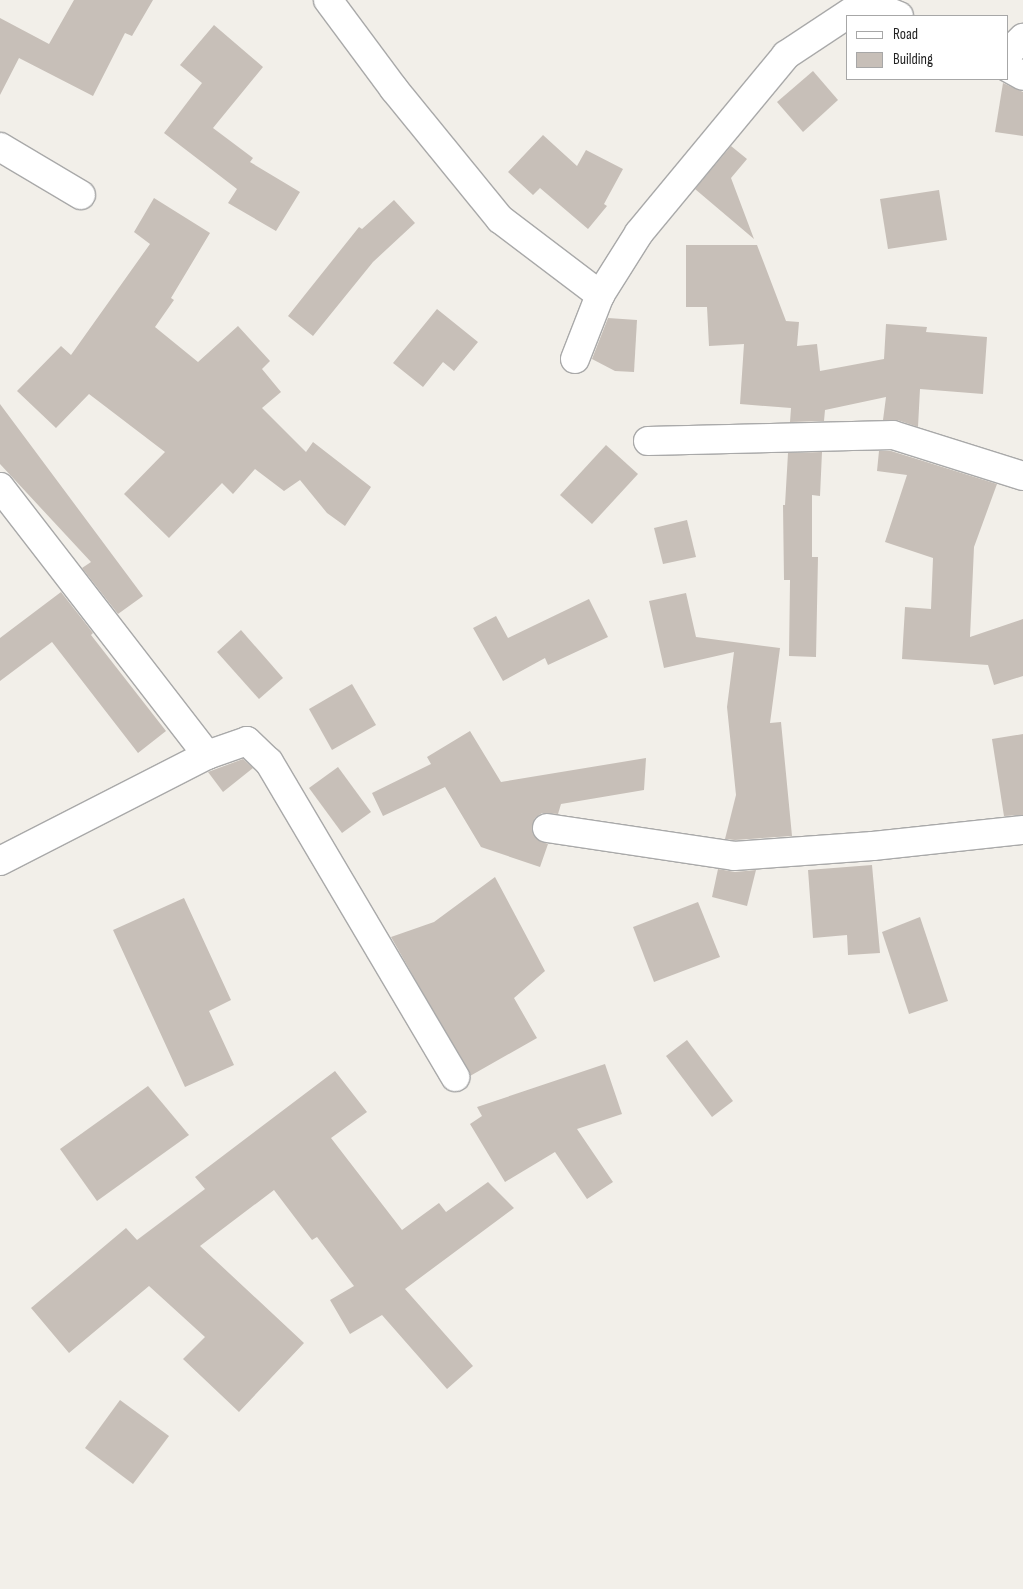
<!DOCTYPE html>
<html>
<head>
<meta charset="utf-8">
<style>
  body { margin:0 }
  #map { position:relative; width:1023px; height:1589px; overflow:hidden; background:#f2efe9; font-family:"Sofia Sans Condensed",sans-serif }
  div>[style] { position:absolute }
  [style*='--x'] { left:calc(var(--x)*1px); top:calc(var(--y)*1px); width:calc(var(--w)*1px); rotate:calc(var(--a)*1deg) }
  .building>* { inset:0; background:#c7bfb8 }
  .roads { filter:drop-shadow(1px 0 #a9a9a9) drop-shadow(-1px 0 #a9a9a9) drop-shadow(0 1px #a9a9a9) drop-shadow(0 -1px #a9a9a9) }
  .street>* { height:28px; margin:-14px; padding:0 14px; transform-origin:14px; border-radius:14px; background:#fff }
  span { translate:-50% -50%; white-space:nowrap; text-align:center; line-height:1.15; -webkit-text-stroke:4px #fff; paint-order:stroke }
  .legend { position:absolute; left:846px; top:15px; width:162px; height:65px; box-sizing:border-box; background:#fff; border:1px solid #a7a7a7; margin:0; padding:6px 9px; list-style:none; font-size:15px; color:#222 }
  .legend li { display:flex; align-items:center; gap:10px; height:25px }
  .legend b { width:25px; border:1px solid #a7a7a7 }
</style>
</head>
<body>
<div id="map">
  <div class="building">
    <i style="clip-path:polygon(74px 0,153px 0,132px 36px,125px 33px,93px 96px,19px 58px,0 95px,0 18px,49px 44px)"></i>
    <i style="clip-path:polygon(214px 25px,263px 67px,213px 128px,253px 158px,250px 162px,300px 192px,276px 231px,228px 203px,237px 189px,164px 133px,202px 83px,180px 65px)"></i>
    <i style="clip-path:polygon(813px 71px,838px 100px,803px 132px,777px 102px)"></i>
    <i style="clip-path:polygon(1003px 83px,1023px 92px,1023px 136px,995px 132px)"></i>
    <i style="clip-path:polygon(543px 135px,577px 166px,586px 150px,623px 169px,604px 204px,607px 206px,588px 229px,540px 188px,533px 195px,508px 172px)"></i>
    <i style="clip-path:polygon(731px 146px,747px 159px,731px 178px,754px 239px,695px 189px)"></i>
    <i style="clip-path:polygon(939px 190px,947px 240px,888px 249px,880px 199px)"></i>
    <i style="clip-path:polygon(154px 198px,210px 233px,171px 298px,174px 300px,155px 327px,198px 362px,238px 326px,270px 361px,262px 369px,281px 392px,262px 408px,306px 452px,313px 442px,371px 487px,345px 526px,327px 513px,300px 480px,284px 491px,255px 469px,233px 494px,222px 483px,169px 538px,124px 494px,165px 452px,89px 394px,56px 428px,17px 391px,61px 346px,71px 355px,150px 244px,134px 232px)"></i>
    <i style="clip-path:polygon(394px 200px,415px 223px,373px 262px,313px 336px,288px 316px,359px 227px,362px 229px)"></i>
    <i style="clip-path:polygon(686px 245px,757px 245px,786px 321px,799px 322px,797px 346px,817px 344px,820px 371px,884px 359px,886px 324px,927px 327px,926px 332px,987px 337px,983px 394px,920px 389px,918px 427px,897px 420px,883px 420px,886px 397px,825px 410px,824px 421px,790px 422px,791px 408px,740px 404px,744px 344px,709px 346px,707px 307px,686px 307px)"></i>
    <i style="clip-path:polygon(437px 309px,478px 342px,454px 371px,443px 362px,423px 387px,393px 363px)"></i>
    <i style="clip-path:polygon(608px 318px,637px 320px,634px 372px,615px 371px,592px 359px)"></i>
    <i style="clip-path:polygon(0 404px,143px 596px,118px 614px,82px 568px,91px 562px,0 464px)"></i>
    <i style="clip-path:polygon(606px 445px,638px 474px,592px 524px,560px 495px)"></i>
    <i style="clip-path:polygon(879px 451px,891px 451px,997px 484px,974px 547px,970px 637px,1023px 619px,1023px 676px,994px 685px,988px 665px,902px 659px,905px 607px,931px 609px,933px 558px,885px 542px,907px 475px,877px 471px)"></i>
    <i style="clip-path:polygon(822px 452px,820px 496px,812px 495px,812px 557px,818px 557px,816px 657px,789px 656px,790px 580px,784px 580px,783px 505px,785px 505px,788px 453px)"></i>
    <i style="clip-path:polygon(687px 520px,696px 557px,663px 564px,654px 528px)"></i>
    <i style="clip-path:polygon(61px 592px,93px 633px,91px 635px,166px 731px,138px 753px,52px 642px,0 681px,0 638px)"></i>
    <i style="clip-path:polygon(686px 593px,696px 637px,780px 648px,770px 723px,781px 722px,792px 836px,735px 840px,725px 839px,736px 795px,727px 707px,734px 652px,664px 668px,649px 601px)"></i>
    <i style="clip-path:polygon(589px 599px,608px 637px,548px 665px,545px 658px,503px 681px,473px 628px,496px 616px,508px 638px)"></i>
    <i style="clip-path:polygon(241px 630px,283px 678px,259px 699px,217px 652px)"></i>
    <i style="clip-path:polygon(352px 684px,376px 725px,332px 750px,309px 709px)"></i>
    <i style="clip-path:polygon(470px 731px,501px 782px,646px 758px,644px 790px,561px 804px,558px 814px,542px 813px,535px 818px,532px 826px,533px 834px,538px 840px,548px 844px,540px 867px,481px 847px,445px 787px,383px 816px,372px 793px,431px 764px,427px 757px)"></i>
    <i style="clip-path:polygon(1023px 734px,1023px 815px,1004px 816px,992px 739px)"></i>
    <i style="clip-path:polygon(243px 759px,253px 768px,223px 792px,208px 772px)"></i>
    <i style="clip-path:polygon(338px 767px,371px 812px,342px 833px,309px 788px)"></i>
    <i style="clip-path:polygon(872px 865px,880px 953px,848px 955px,847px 935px,813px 938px,808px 870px)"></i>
    <i style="clip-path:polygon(718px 869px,735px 872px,756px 870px,747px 906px,712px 897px)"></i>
    <i style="clip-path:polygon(495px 877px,545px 971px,514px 998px,537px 1038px,470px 1076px,391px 937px,434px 922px)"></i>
    <i style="clip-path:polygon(184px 898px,231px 1000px,209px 1011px,234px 1065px,185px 1087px,113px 930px)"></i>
    <i style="clip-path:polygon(698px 902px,720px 957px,654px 982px,633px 927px)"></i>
    <i style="clip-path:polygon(920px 917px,948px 1001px,909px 1014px,882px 932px)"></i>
    <i style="clip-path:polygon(687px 1040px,733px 1101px,712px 1117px,666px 1056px)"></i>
    <i style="clip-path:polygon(605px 1064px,622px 1114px,577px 1129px,613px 1182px,587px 1199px,555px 1152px,505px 1182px,470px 1124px,482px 1116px,477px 1107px)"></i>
    <i style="clip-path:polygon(335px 1071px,367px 1112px,331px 1138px,402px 1230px,439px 1203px,446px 1212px,488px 1182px,514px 1208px,405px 1289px,473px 1366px,447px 1389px,382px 1315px,350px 1334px,330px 1300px,354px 1286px,317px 1237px,312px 1240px,274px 1190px,200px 1246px,304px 1343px,239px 1412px,183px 1359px,205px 1337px,149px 1286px,69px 1353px,31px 1308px,126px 1228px,137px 1240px,205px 1189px,195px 1177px)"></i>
    <i style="clip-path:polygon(148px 1086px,189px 1135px,97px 1201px,60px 1149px)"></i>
    <i style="clip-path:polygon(120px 1400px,169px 1436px,133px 1484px,85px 1448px)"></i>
  </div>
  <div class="roads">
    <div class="street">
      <i style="--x:328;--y:0;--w:111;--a:53.4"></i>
      <i style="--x:394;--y:89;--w:168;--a:50.8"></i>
      <i style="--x:500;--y:219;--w:126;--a:37.2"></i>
      <i style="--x:860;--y:0;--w:42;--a:22.3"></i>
      <i style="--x:1007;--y:54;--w:23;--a:-45"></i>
      <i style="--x:1007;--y:67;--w:18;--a:29"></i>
      <i style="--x:0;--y:147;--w:94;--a:30.7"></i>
      <i style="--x:575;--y:359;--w:69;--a:-68.7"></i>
      <i style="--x:600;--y:295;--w:73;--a:-57.8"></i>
      <i style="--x:639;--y:233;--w:231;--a:-50.4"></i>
      <i style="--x:786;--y:55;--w:96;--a:-33.5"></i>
      <i style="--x:648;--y:441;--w:245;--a:-1.4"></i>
      <i style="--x:893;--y:435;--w:136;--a:17.5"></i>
      <i style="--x:0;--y:487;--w:339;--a:52.3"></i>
      <i style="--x:547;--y:828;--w:189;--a:8.5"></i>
      <i style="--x:734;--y:856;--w:139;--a:-4.1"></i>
      <i style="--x:873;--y:846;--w:151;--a:-6.1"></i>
      <i style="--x:0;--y:861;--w:233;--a:-27.1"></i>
      <i style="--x:207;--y:755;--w:42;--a:-19.3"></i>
      <i style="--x:247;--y:741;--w:30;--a:44"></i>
      <i style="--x:269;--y:762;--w:366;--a:59.4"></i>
    </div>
  </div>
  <ul class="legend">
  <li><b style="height:6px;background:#fff"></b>Road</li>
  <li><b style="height:14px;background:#c7bfb8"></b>Building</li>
  </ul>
</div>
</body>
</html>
